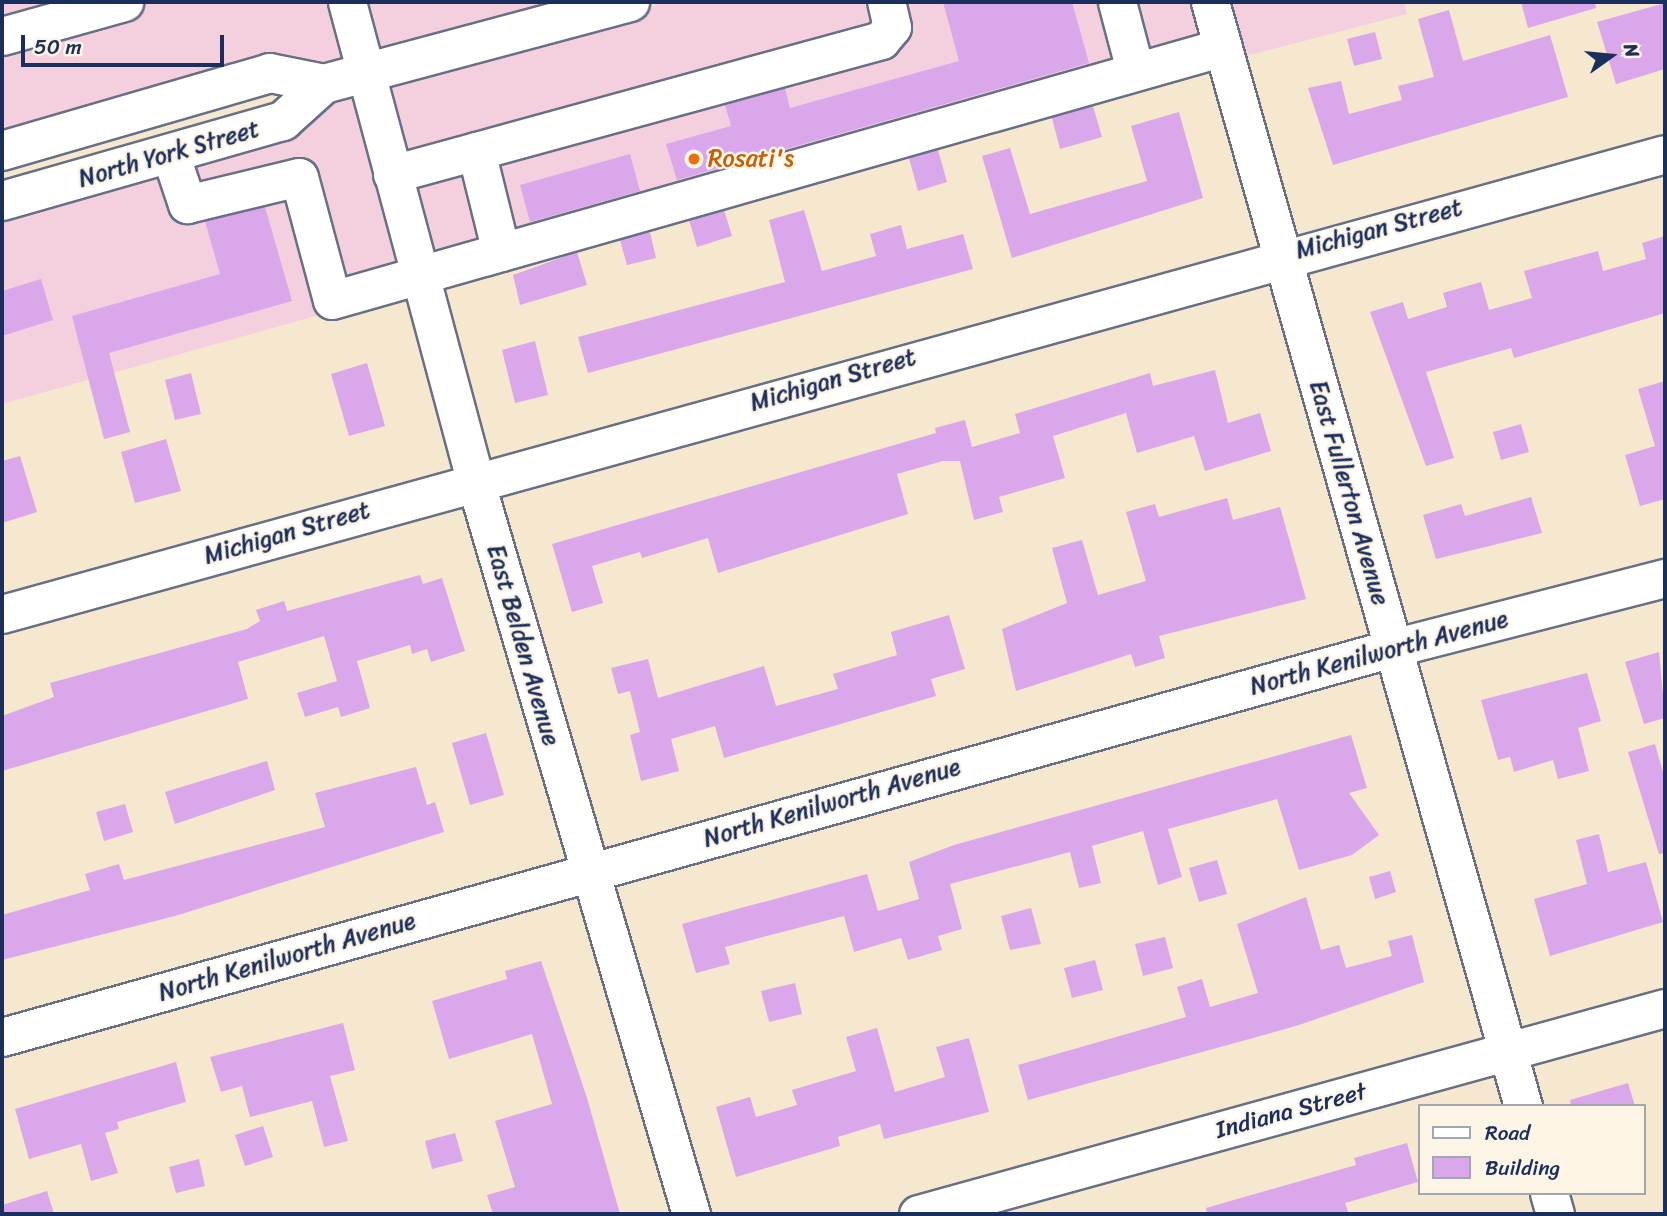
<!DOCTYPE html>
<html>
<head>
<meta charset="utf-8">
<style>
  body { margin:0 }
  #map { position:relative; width:1667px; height:1216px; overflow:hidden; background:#f5e8ce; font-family:Sriracha,sans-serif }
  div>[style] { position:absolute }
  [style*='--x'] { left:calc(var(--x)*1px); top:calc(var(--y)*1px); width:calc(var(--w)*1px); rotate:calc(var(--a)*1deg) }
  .built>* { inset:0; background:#f4cfde }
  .building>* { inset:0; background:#daa7eb }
  .roads { filter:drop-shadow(2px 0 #677085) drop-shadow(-2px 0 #677085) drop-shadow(0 2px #677085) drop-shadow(0 -2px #677085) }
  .minor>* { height:37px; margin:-18.5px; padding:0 18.5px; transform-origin:18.5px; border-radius:18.5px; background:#fff }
  .major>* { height:38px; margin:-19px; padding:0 19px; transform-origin:19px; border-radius:19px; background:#fff }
  .dots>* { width:19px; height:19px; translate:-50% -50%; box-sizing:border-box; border:4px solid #fcf5e5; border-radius:50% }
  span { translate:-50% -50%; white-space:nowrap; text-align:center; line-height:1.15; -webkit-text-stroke:5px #fcf5e5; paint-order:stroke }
  .street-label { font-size:24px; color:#1b2f5e }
  .food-label { font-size:24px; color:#c56008 }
  .left { translate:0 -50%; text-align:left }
  .frame { position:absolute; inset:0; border:4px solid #1b2f5e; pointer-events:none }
  .legend { position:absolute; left:1418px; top:1104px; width:228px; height:91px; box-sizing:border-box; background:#fcf5e5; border:2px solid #a2a6af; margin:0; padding:9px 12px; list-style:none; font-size:21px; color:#1b2f5e }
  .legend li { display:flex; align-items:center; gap:14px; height:35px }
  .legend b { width:35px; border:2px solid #a2a6af }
  .north { position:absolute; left:1576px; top:21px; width:70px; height:70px; -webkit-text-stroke:5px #fcf5e5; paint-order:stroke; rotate:75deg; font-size:19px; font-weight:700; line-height:28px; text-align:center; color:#1b2f5e }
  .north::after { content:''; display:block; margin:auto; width:24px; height:32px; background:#1b2f5e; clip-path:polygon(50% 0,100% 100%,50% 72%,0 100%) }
  .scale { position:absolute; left:21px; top:35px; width:203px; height:32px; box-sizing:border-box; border:4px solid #1b2f5e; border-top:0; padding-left:9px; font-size:21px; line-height:24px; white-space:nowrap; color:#1b2f5e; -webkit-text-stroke:5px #fcf5e5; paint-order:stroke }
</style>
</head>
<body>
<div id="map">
  <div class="built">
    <i style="clip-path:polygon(2px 2px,612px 2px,2px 169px)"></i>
    <i style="clip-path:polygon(666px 2px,1202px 2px,1219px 64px,429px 283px,377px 79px)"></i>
    <i style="clip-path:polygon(1221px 2px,1404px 2px,1407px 14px,1238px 58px)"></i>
    <i style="clip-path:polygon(357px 83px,415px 288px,2px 404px,2px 185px)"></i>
  </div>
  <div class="building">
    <i style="clip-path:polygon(943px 2px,1072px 2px,1089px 63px,677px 180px,666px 144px,731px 126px,725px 105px,785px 88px,790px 108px,959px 61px)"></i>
    <i style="clip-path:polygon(1521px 2px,1595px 2px,1596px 8px,1528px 28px)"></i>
    <i style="clip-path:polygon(1665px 3px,1665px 69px,1616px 84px,1597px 22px)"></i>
    <i style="clip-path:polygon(1449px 10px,1463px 61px,1550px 35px,1568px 97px,1333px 165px,1308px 88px,1341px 81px,1349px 114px,1402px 100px,1398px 86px,1434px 77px,1418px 19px)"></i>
    <i style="clip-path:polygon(1375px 32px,1382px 59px,1354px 66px,1347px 39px)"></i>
    <i style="clip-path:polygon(1093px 106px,1102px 137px,1060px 149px,1052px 118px)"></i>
    <i style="clip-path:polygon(1179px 112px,1203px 198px,1012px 258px,982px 156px,1010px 148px,1030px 214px,1147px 181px,1131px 126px)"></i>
    <i style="clip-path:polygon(938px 150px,947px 182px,918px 191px,909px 158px)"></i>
    <i style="clip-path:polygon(630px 154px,640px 191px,530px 222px,520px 185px)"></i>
    <i style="clip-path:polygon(265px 207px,292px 301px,109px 353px,130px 432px,104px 439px,72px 316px,220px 274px,205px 221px)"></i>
    <i style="clip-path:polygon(724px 210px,732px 236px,697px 247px,689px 220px)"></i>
    <i style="clip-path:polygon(804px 210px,822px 271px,876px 256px,870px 234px,901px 225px,907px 249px,963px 234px,973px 269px,588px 373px,578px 337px,785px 282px,769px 220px)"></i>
    <i style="clip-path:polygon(650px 232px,656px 258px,627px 265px,620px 240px)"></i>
    <i style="clip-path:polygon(1665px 236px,1665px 313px,1514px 358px,1511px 348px,1426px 372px,1454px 458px,1426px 466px,1370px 312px,1403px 302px,1408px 319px,1447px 307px,1443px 293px,1481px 282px,1489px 310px,1532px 298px,1524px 271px,1598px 251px,1603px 271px,1646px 259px,1642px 243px)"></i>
    <i style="clip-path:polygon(577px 252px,587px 285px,520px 305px,513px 275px)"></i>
    <i style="clip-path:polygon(41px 279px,53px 320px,2px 336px,2px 291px)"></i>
    <i style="clip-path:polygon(535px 341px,548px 395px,515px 403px,502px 350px)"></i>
    <i style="clip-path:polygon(367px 363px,385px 426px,349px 436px,331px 374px)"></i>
    <i style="clip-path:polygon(1215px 370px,1228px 423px,1260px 413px,1271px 451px,1205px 471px,1194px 436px,1137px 453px,1126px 413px,1053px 436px,1065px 478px,999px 497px,1003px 512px,974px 520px,960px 461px,943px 461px,897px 474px,908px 514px,718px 573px,708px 538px,642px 558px,640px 552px,592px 566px,603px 603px,572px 612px,552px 544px,936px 433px,935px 428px,965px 420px,972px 447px,1020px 433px,1015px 414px,1150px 373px,1153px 386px)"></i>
    <i style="clip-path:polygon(191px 373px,201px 414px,175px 420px,165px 380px)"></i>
    <i style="clip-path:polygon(1665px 381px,1665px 499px,1640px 506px,1625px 455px,1655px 446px,1638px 389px)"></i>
    <i style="clip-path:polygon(1521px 424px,1529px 452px,1501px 460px,1493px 432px)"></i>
    <i style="clip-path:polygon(166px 439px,181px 491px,135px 503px,121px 452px)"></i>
    <i style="clip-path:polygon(20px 456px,37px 512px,2px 523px,2px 461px)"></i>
    <i style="clip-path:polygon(1531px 497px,1542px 533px,1436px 559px,1423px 515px,1461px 504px,1465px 516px)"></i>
    <i style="clip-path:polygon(1227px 498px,1233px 520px,1280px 507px,1306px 599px,1159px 636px,1165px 658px,1135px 667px,1131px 654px,1016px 691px,1002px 629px,1067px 603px,1052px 548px,1082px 540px,1098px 595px,1146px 581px,1126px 512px,1155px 504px,1159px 517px)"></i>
    <i style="clip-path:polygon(420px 575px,423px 584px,442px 578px,465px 651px,431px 662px,427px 649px,412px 654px,410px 645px,357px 661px,370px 708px,341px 717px,338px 707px,305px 717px,297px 693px,337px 681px,324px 636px,238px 662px,248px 699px,2px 771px,2px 716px,54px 697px,50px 683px,247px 629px,260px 621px,256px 610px,284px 601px,287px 611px)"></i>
    <i style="clip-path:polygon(949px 615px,965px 669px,931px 679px,936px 696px,724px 758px,715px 726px,671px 739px,679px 771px,641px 781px,630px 735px,640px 732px,630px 691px,618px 694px,611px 668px,648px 659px,658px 698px,764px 666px,776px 706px,838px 689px,833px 674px,897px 655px,891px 632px)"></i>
    <i style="clip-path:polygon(1659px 652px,1665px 718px,1644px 724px,1625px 662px)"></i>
    <i style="clip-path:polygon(1587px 673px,1601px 721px,1578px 728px,1589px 771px,1558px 779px,1553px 760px,1514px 772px,1510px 757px,1498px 760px,1481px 700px)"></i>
    <i style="clip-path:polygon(486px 733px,504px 795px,470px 805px,452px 743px)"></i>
    <i style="clip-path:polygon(1351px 735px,1367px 788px,1349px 793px,1379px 835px,1352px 855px,1299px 870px,1277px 799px,1168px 829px,1182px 877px,1158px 885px,1143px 831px,1092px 846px,1101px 883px,1079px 888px,1070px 852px,950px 884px,962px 929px,938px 936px,942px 950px,908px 960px,901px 938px,854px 952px,844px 916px,725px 947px,730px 964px,696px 973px,682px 924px,867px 874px,878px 911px,919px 899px,909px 862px,954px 845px)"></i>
    <i style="clip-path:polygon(1655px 744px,1665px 779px,1665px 853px,1659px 854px,1628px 752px)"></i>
    <i style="clip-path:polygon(267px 761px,275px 790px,175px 824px,165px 792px)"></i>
    <i style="clip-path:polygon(416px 767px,427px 805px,435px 802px,444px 832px,175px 916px,2px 960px,2px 915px,90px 890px,85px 874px,119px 864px,124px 880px,325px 827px,315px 793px)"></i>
    <i style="clip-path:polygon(125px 804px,133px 832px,104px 841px,96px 812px)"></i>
    <i style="clip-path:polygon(1599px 834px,1608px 872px,1646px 862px,1663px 922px,1550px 956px,1534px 899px,1587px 884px,1576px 840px)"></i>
    <i style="clip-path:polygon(1217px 860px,1227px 894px,1199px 902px,1189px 868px)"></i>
    <i style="clip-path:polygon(1390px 871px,1396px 892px,1375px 899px,1369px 877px)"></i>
    <i style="clip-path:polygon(1306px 897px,1321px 950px,1339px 945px,1346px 968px,1392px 956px,1388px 941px,1412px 935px,1424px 982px,1296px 1026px,1028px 1100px,1018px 1065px,1186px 1017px,1177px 987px,1202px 979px,1210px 1007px,1258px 993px,1237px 924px)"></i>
    <i style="clip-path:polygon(1031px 908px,1041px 944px,1010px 950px,1001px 916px)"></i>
    <i style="clip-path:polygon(1165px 937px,1173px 968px,1143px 976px,1135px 944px)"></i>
    <i style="clip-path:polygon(1095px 960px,1103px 990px,1072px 998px,1064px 968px)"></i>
    <i style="clip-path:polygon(541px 961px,587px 1098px,620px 1214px,493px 1214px,487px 1195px,515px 1187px,495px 1121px,552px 1104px,532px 1034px,449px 1059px,432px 1001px,507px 979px,505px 971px)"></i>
    <i style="clip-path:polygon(795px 983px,802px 1014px,769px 1022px,761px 991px)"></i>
    <i style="clip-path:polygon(343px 1023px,355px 1070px,330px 1076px,348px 1141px,324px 1147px,312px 1101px,250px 1117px,242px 1086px,221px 1092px,210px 1057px)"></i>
    <i style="clip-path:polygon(877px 1028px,895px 1092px,945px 1077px,936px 1047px,969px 1038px,989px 1112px,884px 1139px,880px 1124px,838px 1137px,840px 1146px,736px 1177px,716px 1107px,750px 1097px,756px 1117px,797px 1105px,792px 1090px,856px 1071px,846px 1037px)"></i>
    <i style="clip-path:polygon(176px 1062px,186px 1102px,117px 1122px,119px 1129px,105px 1133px,118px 1173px,91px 1181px,81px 1144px,29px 1159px,15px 1109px)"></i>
    <i style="clip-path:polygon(1628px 1083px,1635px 1106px,1571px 1106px,1570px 1100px)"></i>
    <i style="clip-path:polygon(263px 1126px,273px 1157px,245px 1166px,235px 1135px)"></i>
    <i style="clip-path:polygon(455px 1133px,463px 1161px,432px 1169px,425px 1141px)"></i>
    <i style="clip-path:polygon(1407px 1143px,1418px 1182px,1345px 1203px,1349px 1214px,1207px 1214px,1206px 1208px,1356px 1165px,1354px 1158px)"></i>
    <i style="clip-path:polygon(199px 1159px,205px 1186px,176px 1193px,169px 1167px)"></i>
    <i style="clip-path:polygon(47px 1191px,54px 1214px,2px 1214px,2px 1205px)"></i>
  </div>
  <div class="roads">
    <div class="minor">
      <i style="--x:347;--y:2;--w:495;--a:75"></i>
      <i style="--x:475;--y:480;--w:765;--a:73.6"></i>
      <i style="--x:1117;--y:2;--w:70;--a:75.2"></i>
      <i style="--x:1210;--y:2;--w:1148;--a:74.17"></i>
      <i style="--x:2;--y:36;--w:127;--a:-15.6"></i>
      <i style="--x:476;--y:151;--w:104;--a:76.1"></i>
      <i style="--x:170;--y:153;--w:54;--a:71.6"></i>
      <i style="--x:187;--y:204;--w:115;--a:-13.6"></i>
      <i style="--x:299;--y:177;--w:127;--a:75"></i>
      <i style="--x:332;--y:300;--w:926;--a:-15.85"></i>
      <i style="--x:392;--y:174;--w:507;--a:-15.32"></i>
      <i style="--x:881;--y:40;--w:17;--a:-50"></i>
      <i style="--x:892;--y:27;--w:26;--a:-103"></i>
      <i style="--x:2;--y:614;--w:1725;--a:-15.46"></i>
      <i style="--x:2;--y:1037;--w:1443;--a:-15.63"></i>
      <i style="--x:1392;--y:648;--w:282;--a:-14.4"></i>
      <i style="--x:1549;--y:1193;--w:22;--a:74"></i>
      <i style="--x:918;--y:1214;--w:775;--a:-15.42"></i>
    </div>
    <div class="major">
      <i style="--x:2;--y:151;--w:279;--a:-16.2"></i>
      <i style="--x:270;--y:73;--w:55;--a:11.5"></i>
      <i style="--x:324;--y:84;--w:317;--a:-15"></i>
      <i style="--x:2;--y:201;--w:292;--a:-15.9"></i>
      <i style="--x:283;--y:121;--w:55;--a:-42.1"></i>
    </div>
  </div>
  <div class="dots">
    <i style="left:694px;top:159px;background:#e8710a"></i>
  </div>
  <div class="street-label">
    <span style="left:169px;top:154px;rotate:-16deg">North York Street</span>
    <span style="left:1379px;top:229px;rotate:-15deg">Michigan Street</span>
    <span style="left:833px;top:380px;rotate:-16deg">Michigan Street</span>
    <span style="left:1349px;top:493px;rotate:74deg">East Fullerton Avenue</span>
    <span style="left:287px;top:533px;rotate:-16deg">Michigan Street</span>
    <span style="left:523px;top:645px;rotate:74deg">East Belden Avenue</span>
    <span style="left:1379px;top:653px;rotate:-15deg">North Kenilworth Avenue</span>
    <span style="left:832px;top:803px;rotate:-16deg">North Kenilworth Avenue</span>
    <span style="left:287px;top:957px;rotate:-16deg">North Kenilworth Avenue</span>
    <span style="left:1291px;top:1111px;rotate:-15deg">Indiana Street</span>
  </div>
  <div class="food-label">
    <span class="left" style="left:708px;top:159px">Rosati's</span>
  </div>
  <div class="frame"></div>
  <ul class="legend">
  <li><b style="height:9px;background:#fff"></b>Road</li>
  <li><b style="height:19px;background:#daa7eb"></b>Building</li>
  </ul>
  <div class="north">N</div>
  <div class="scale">50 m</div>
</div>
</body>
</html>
